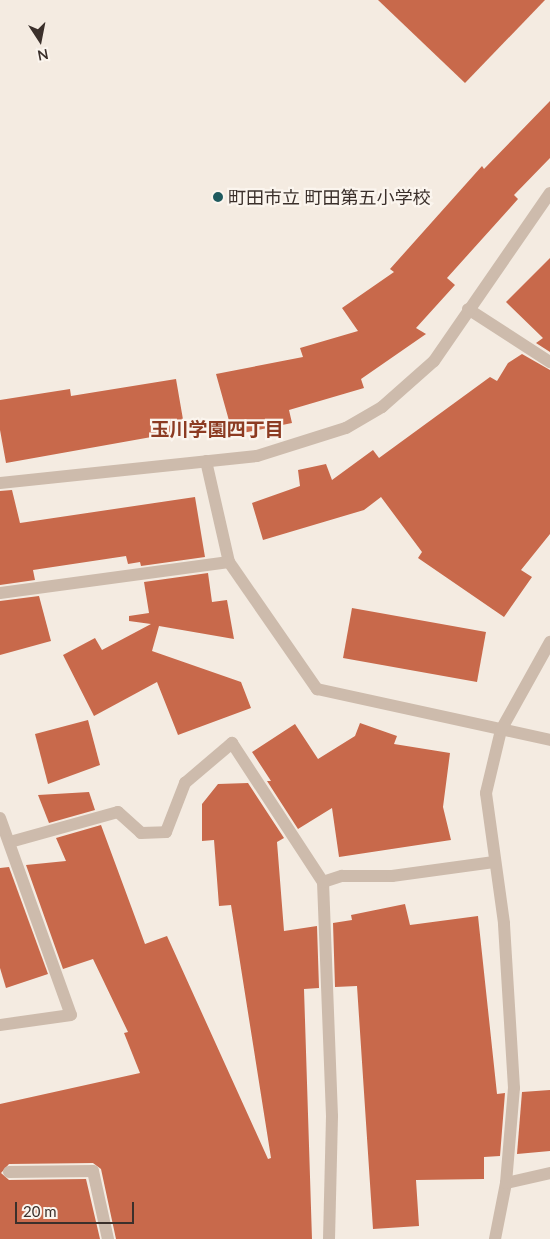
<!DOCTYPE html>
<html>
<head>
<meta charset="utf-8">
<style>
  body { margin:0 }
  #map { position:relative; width:550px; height:1239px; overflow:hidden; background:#f4ebe1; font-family:Lato,"Noto Sans JP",sans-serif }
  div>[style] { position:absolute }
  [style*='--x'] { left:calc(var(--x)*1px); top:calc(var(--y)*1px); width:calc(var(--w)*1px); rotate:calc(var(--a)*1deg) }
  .building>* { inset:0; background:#c8694b }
  .minor>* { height:12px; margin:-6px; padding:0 6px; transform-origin:6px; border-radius:6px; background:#cdbbac }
  .dots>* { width:14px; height:14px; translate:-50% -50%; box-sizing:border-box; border:2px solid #fbf5ee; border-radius:50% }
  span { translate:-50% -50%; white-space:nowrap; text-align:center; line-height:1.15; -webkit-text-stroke:4.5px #fbf5ee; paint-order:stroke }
  .poi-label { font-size:18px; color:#3b302b }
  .left { translate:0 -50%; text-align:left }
  .neighbourhood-label { font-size:19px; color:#8c3b22; font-weight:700 }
  .north { position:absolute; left:15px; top:15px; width:50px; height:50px; -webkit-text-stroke:4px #fbf5ee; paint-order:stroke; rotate:169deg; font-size:14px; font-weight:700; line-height:20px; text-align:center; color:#3b302b }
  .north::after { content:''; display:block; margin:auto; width:18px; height:22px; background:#3b302b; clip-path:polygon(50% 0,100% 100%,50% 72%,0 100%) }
  .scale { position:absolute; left:15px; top:1202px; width:119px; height:22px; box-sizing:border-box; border:2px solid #3b302b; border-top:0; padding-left:6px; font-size:15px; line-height:18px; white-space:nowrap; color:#3b302b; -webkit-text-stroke:4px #fbf5ee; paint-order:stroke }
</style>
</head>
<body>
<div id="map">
  <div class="building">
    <i style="clip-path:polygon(378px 0,545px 0,465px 83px)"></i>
    <i style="clip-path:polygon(550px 101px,550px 158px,514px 195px,518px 199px,447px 278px,455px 285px,416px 328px,426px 334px,361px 379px,364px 388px,289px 410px,292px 423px,233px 435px,216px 374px,303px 357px,300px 348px,358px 331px,342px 308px,394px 272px,390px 269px,482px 166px,484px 169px)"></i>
    <i style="clip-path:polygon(550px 258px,550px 352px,536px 343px,543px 338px,506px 302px)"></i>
    <i style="clip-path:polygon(522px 354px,550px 370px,550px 534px,521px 570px,532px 577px,504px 617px,418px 558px,422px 552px,381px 497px,364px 510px,263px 540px,252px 503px,300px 486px,298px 470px,326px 464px,332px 480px,373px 450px,379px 458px,490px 377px,497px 381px,508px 363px)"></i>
    <i style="clip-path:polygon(176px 379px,185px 431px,6px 463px,0 430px,0 400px,70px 389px,71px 396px)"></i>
    <i style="clip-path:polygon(12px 490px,20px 523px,195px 497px,205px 557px,141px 566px,140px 562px,128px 564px,126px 556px,33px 570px,35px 580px,0 585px,0 491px)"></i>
    <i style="clip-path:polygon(208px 573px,212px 602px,227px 600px,234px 639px,159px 626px,152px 651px,241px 682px,251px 708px,178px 735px,157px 682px,94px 716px,63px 655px,95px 638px,102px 650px,151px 624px,129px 621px,129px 616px,149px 613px,144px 582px)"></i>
    <i style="clip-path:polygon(39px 596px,51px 641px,0 655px,0 601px)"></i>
    <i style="clip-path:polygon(352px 608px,486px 632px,477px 682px,343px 658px)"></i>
    <i style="clip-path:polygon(88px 720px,100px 765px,48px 784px,35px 734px)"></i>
    <i style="clip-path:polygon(360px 723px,397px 736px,394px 744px,450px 753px,443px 807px,451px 840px,339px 857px,332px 808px,298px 829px,267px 781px,271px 781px,252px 752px,295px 724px,318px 759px,355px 736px)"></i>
    <i style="clip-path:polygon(248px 783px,284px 838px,277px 842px,284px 931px,317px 926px,319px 988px,304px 989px,312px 1239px,116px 1239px,101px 1169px,93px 1163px,9px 1164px,1px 1173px,9px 1180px,86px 1179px,100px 1239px,0 1239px,0 1104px,140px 1073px,124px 1033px,128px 1032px,93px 959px,63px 969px,26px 865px,66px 861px,56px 838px,101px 825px,145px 944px,167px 936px,268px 1159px,271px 1158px,231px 905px,219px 906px,214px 840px,202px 841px,202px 804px,218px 784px)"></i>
    <i style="clip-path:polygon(89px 792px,95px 810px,49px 823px,38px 795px)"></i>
    <i style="clip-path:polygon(9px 867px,48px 974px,6px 988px,0 968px,0 868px)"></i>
    <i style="clip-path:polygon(405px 904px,410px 925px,478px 916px,497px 1094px,505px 1093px,500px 1156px,484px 1157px,484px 1179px,416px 1180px,419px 1226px,373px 1229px,357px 986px,335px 987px,333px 923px,352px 920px,351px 915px)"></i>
    <i style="clip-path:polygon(550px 1090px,550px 1151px,517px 1154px,522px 1092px)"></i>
  </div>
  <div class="minor">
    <i style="--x:468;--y:309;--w:98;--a:32.9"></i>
    <i style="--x:206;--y:461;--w:104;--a:77.2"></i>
    <i style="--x:229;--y:562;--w:155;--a:55.3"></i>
    <i style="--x:317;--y:689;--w:239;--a:12.3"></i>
    <i style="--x:0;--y:483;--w:258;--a:-6"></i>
    <i style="--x:257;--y:456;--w:93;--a:-17.5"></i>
    <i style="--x:346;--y:428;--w:42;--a:-30.3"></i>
    <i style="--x:382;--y:407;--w:69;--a:-41.5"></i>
    <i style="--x:434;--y:361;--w:204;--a:-55.4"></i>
    <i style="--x:0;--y:593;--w:231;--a:-7.7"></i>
    <i style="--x:0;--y:818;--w:209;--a:70.2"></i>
    <i style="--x:71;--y:1015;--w:72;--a:172"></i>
    <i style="--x:10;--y:842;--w:112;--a:-15.5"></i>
    <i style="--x:118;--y:812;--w:31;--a:42"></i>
    <i style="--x:141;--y:833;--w:25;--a:-2"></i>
    <i style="--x:166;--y:832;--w:53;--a:-68.8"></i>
    <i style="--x:185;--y:783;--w:62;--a:-40.4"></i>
    <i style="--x:232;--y:743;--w:166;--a:56.8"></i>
    <i style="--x:9;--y:1172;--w:84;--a:-0.7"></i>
    <i style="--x:93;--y:1171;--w:70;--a:77.6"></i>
    <i style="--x:506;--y:1183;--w:45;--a:-12.8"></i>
    <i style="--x:329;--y:1239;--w:123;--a:-88.6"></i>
    <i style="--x:332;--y:1116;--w:234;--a:-92.2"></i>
    <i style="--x:323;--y:882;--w:20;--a:-18"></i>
    <i style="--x:342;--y:876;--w:50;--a:0"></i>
    <i style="--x:392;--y:876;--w:103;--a:-7.8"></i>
    <i style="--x:495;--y:1239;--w:57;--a:-78.9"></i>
    <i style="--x:506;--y:1183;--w:95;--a:-85.2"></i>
    <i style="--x:514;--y:1088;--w:165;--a:-93.5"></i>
    <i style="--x:504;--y:923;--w:131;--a:-97.9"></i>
    <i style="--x:486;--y:793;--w:65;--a:-76.6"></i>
    <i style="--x:501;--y:730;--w:101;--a:-60.9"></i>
  </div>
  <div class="dots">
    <i style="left:218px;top:197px;background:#1f5a5e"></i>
  </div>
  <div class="poi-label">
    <span class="left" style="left:228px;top:197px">町田市立 町田第五小学校</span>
  </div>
  <div class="neighbourhood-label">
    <span style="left:217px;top:429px">玉川学園四丁目</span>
  </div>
  <div class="north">N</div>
  <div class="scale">20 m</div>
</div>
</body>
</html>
